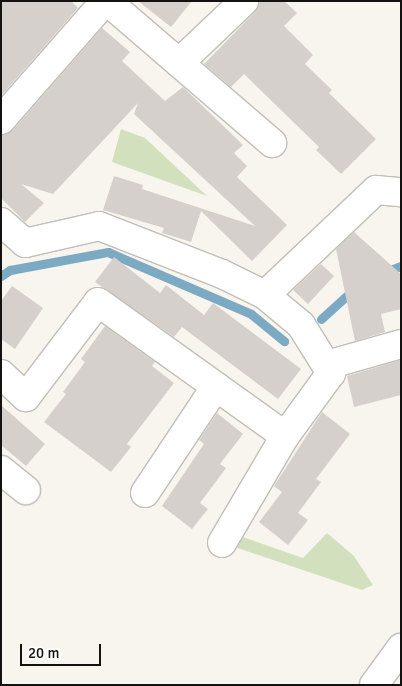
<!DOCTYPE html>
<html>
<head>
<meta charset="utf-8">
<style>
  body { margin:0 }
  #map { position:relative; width:402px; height:686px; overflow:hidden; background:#f8f4ee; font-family:Signika,sans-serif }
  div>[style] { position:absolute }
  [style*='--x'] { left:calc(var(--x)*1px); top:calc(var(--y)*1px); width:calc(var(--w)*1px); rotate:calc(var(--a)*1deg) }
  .green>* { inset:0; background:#d3e0bd }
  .stream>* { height:9px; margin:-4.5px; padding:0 4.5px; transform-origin:4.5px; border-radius:4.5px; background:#7caac2 }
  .building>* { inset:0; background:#d5d0cb }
  .roads { filter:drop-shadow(1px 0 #c2beb8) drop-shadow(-1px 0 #c2beb8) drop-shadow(0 1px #c2beb8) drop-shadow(0 -1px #c2beb8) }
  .minor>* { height:28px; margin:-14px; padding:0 14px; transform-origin:14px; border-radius:14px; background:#fff }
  span { translate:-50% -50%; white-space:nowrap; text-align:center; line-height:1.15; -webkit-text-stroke:4px #fff; paint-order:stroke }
  .frame { position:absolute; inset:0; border:2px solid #141210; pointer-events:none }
  .scale { position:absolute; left:20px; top:644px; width:81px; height:22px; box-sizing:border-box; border:2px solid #141210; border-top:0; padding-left:6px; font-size:15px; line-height:18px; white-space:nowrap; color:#141210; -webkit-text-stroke:4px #fff; paint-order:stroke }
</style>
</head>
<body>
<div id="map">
  <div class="green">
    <i style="clip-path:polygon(121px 129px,145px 138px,207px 196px,112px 162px)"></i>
    <i style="clip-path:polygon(327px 533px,354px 556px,373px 585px,362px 590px,229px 545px,237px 535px,303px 558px)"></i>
  </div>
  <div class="stream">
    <i style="--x:385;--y:272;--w:17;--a:-21"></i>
    <i style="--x:1;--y:276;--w:11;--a:-34"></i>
    <i style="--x:10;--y:270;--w:100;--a:-10.4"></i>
    <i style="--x:108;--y:252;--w:156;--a:23.4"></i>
    <i style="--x:251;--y:314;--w:43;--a:39.3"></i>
    <i style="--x:321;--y:319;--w:45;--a:-42.3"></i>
  </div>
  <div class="building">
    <i style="clip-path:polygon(1px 1px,71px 1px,78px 8px,1px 96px)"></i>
    <i style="clip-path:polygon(138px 1px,192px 1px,171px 27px)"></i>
    <i style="clip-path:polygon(259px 1px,284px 1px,297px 13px,284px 26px,313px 55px,305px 64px,332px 90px,329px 93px,376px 139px,341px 174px,316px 150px,319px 147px,244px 74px,231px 87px,204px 64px,255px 12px)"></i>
    <i style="clip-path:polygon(102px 28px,130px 52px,122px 61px,165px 101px,183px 87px,243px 145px,234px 153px,247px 166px,237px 177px,287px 225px,252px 261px,201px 211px,191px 242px,162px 233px,164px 228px,103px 210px,114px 176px,143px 185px,142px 189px,255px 226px,134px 114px,138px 103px,53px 194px,21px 184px,44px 203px,25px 222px,2px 199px,1px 135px,13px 130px)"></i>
    <i style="clip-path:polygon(354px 232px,401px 274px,401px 309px,381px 314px,385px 332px,355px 341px,336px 249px)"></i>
    <i style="clip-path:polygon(114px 257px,160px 293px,166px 285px,204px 315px,213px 303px,301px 369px,278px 399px,182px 327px,174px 337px,95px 282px)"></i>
    <i style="clip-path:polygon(321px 264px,334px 276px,308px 304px,293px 290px)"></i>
    <i style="clip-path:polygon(12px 286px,43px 308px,15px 349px,1px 339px,1px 301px)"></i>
    <i style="clip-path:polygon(105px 326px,155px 362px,152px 366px,174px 383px,127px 444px,131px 447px,111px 472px,44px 422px,66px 394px,63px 392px,85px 362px,81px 359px)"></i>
    <i style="clip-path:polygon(401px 360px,401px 395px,354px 407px,347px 376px)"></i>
    <i style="clip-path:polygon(1px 405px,45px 444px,26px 466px,1px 445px)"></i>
    <i style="clip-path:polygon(322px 412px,350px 434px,316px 479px,321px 482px,298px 513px,308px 520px,288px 545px,259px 522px,282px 492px,274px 486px)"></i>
    <i style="clip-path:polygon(217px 413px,243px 434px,220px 464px,226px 468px,200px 503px,208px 509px,192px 529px,162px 506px,204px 444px,199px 440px)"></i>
  </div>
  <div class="roads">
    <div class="minor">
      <i style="--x:107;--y:1;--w:218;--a:40.7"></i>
      <i style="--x:179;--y:63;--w:90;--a:-43.6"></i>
      <i style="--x:1;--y:120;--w:158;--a:-48.8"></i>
      <i style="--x:1;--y:222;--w:32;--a:41"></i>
      <i style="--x:25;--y:243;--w:76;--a:-12.9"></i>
      <i style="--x:99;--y:226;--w:132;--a:21.3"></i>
      <i style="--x:222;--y:274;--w:48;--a:26"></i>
      <i style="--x:265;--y:295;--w:153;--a:-43.4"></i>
      <i style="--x:376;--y:190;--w:25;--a:5"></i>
      <i style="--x:265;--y:295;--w:47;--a:39.8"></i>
      <i style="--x:301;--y:325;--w:57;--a:58"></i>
      <i style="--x:331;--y:373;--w:78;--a:126.1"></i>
      <i style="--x:327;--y:365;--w:77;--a:-15.8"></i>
      <i style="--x:1;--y:374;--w:34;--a:43"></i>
      <i style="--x:26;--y:397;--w:119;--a:-52.8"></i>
      <i style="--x:98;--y:302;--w:230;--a:35.6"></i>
      <i style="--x:285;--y:436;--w:124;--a:120.5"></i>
      <i style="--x:1;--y:470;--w:32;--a:39"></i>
      <i style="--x:145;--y:493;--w:128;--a:-56.4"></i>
      <i style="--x:374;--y:685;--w:46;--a:-53.9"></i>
    </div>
  </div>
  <div class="frame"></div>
  <div class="scale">20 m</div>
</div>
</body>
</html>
